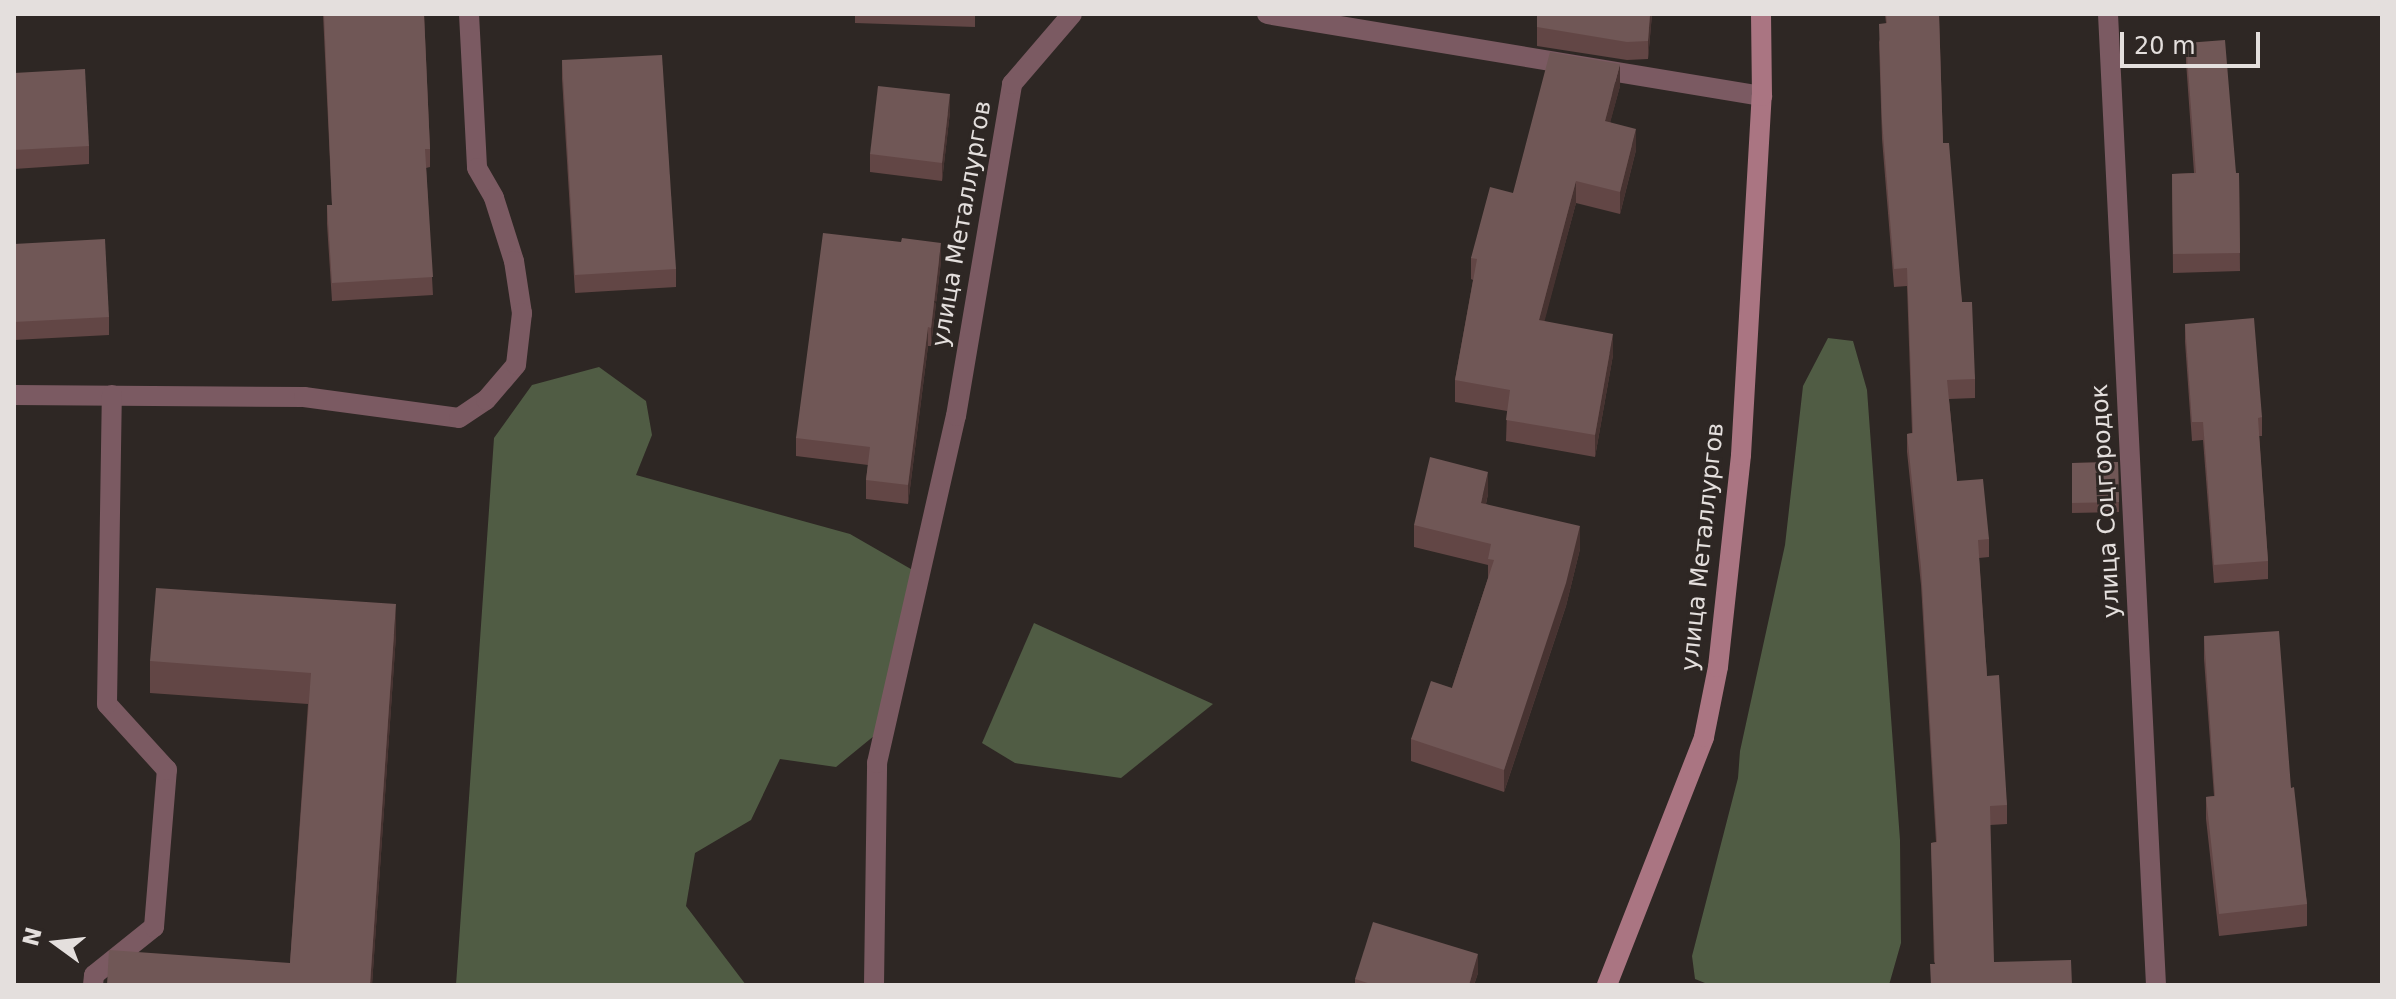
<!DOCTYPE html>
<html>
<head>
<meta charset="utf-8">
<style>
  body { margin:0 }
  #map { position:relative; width:2396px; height:999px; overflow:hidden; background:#2e2724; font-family:"DejaVu Sans",sans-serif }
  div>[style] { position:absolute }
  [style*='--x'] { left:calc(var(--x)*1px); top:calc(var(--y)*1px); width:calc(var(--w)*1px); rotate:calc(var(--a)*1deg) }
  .forest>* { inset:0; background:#505c44 }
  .lane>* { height:20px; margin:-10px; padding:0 10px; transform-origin:10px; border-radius:10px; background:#7b5a62 }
  .street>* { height:20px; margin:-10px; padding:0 10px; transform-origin:10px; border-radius:10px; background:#7b5a62 }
  .secondary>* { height:20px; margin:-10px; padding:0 10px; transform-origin:10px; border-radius:10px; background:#aa7582 }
  .wall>* { inset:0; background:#624645 }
  .shaded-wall>* { inset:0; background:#473331 }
  .building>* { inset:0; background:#705756 }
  span { translate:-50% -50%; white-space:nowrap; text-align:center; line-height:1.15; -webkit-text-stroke:6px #2e2724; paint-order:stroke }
  .street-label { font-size:24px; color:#e4dfdd }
  .frame { position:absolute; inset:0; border:16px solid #e4dfdd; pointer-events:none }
  .north { position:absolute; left:16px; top:903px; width:80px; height:80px; -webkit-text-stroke:6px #2e2724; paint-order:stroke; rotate:285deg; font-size:22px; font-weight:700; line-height:32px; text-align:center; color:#e4dfdd }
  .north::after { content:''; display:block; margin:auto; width:28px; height:36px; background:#e4dfdd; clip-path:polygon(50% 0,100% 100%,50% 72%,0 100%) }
  .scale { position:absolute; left:2120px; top:32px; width:140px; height:36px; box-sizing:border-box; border:4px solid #e4dfdd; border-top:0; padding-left:10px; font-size:24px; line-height:28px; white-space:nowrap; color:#e4dfdd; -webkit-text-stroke:6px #2e2724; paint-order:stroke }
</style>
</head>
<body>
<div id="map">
  <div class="forest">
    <i style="clip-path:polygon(1828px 338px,1853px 341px,1867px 390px,1900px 840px,1901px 943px,1889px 985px,1710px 985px,1695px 979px,1692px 956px,1738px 778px,1740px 751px,1785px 545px,1803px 386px)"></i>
    <i style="clip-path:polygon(599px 367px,646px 401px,652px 435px,636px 475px,850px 534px,923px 576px,891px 722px,836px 767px,780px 759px,751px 820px,695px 853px,686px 906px,746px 985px,456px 985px,494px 438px,532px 385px)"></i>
    <i style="clip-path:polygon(1034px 623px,1213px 704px,1121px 778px,1015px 763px,982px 743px)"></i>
  </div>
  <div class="lane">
    <i style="--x:14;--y:395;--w:290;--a:0.4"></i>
    <i style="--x:304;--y:397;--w:156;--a:7.7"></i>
    <i style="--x:459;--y:418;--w:32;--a:-34"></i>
    <i style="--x:486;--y:400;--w:46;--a:-49.4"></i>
    <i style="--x:93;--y:985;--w:10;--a:-84"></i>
    <i style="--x:94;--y:975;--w:77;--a:-38.7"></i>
    <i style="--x:154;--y:927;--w:158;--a:-85.3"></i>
    <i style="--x:167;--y:770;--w:89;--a:-132.3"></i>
    <i style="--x:107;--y:704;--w:309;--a:-89.1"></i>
    <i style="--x:874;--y:985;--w:222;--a:-89.2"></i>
    <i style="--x:877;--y:763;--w:356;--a:-77.2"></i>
  </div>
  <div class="street">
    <i style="--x:469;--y:14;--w:154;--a:87"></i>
    <i style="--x:477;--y:168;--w:34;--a:60"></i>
    <i style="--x:494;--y:198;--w:66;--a:72.4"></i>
    <i style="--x:514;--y:261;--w:53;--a:81.3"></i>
    <i style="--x:522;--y:313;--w:52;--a:96.6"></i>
    <i style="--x:1267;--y:14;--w:502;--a:9.41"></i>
    <i style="--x:2108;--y:14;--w:972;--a:87.17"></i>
    <i style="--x:956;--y:416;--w:337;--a:-80.4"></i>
    <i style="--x:1012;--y:84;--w:92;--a:-49.4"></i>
  </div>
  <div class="secondary">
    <i style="--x:1607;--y:985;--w:266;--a:-68.6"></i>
    <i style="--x:1704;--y:737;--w:71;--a:-78.7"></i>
    <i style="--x:1718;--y:667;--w:213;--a:-83.8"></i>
    <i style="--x:1741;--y:455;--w:360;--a:-86.7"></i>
    <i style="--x:1762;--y:96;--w:82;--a:-90.7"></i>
  </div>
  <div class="wall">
    <i style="clip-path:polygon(323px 14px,424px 14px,430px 149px,430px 167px,426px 168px,433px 295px,332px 301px,327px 224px,327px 205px,332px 205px)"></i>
    <i style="clip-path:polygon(855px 14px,975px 14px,975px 27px,855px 23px)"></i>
    <i style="clip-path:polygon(1537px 14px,1652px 14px,1648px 59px,1627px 60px,1537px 46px)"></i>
    <i style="clip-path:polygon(1885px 14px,1939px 14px,1943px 143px,1962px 302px,1975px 379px,1975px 398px,1949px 399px,1957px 481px,1989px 539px,1989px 557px,1979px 558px,1987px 676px,2007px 805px,2007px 824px,1990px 825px,1934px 964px,1931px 843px,1936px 842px,1921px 585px,1907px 452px,1907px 434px,1912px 433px,1907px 286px,1894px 287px,1882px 139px,1879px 42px,1886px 23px)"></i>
    <i style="clip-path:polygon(2186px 43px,2236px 173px,2239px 173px,2240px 271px,2173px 273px,2172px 174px,2194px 173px,2186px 62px)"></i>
    <i style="clip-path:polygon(562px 60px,676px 269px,676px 287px,575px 293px,562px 79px)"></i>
    <i style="clip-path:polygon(14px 73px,89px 146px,89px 164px,14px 169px)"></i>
    <i style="clip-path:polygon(1620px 86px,1610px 122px,1636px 150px,1620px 214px,1576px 203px,1544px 321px,1613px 355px,1595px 457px,1506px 441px,1507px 411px,1455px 402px,1455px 380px,1473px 280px,1471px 279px,1471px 258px,1513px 193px)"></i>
    <i style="clip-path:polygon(950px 112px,942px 181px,870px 172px,870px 154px)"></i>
    <i style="clip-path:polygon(901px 242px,941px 261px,931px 346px,928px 346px,908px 504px,866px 499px,866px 480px,868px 465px,796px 456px,796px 438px)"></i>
    <i style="clip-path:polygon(14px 244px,109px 317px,109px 335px,14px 340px)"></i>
    <i style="clip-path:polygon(2185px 324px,2262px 417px,2262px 436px,2259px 436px,2268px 561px,2268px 579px,2214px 583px,2203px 440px,2192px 441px,2185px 342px)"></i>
    <i style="clip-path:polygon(2118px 462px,2119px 512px,2072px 513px,2072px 463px)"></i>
    <i style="clip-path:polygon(1488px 494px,1486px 504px,1580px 549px,1566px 606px,1504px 792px,1411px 761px,1411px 739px,1452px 688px,1488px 578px,1488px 565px,1414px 547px,1414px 525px)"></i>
    <i style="clip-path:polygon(396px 635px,372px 985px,107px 985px,290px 963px,308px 704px,150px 693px,150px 661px)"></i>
    <i style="clip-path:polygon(2204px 636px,2291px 788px,2307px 904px,2307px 926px,2219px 936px,2206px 819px,2206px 797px,2214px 796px,2204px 659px)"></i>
    <i style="clip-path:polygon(1478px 973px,1474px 985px,1355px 985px,1355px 979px)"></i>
  </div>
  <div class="shaded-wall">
    <i style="clip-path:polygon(1650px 14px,1652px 14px,1648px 59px,1648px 41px)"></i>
    <i style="clip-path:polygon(1620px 64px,1620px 86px,1605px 142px,1605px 121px)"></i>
    <i style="clip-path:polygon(950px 94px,950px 112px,942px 181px,942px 163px)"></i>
    <i style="clip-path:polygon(1636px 129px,1636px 150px,1620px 214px,1620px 192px)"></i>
    <i style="clip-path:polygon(1576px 181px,1576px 203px,1539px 342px,1539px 320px)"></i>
    <i style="clip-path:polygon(941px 243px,941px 261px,931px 346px,931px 328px)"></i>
    <i style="clip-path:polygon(928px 327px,928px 346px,908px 504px,908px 485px)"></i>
    <i style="clip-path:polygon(1613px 334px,1613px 355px,1595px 457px,1595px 435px)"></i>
    <i style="clip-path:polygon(1488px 472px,1488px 494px,1481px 525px,1481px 503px)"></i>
    <i style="clip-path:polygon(1580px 526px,1580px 549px,1566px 606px,1504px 792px,1504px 770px)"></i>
    <i style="clip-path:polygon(396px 604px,396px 635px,372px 985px,370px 985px)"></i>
    <i style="clip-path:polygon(1478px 954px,1478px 973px,1474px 985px,1469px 985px)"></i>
  </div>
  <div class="building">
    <i style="clip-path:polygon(324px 14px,424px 14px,430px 149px,425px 149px,433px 277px,332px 283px,327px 205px,332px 205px)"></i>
    <i style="clip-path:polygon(1537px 14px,1650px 14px,1648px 41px,1627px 42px,1537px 27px)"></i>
    <i style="clip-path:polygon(1886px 14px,1939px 14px,1943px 143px,1949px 143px,1962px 302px,1972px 302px,1975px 379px,1947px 380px,1957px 481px,1983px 479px,1989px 539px,1978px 540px,1987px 676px,1999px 675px,2007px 805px,1990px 806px,1994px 962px,2071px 960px,2072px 985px,1931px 985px,1930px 964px,1935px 964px,1931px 843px,1937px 842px,1921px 567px,1907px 434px,1913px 433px,1907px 268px,1894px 269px,1882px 121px,1879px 24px,1887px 23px)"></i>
    <i style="clip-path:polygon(2225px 40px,2236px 173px,2239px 173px,2240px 253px,2173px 254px,2172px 174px,2196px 173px,2186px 43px)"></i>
    <i style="clip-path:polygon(1550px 52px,1620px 64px,1605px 121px,1636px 129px,1620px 192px,1576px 181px,1539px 320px,1613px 334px,1595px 435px,1506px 420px,1510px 390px,1455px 380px,1477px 259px,1471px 258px,1490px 187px,1513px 193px)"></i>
    <i style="clip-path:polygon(662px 55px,676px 269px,575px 275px,562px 60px)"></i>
    <i style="clip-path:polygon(85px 69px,89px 146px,14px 150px,14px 73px)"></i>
    <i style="clip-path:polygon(878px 86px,950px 94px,942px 163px,870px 154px)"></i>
    <i style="clip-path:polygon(823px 233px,901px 242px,902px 238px,941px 243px,931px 328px,928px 327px,908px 485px,866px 480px,870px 447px,796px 438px)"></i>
    <i style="clip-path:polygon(105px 239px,109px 317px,14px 322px,14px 244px)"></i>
    <i style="clip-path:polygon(2254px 318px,2262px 417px,2258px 418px,2268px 561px,2214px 565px,2203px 422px,2192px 422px,2185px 324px)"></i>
    <i style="clip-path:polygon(1430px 457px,1488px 472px,1481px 503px,1580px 526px,1566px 583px,1504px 770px,1411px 739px,1431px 681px,1452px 688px,1494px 560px,1488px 559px,1491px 544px,1414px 525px)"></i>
    <i style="clip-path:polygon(2118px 462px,2119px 502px,2072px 503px,2072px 463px)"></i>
    <i style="clip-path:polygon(156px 588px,396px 604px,370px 985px,107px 985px,109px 950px,290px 963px,311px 673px,150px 661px)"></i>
    <i style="clip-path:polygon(2279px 631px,2291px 788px,2294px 787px,2307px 904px,2219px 914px,2206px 797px,2215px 796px,2204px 636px)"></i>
    <i style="clip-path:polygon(1373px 922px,1478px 954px,1469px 985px,1374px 985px,1355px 979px)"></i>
  </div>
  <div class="street-label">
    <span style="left:962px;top:224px;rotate:-80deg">улица Металлургов</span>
    <span style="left:2106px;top:501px;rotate:-93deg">улица Соцгородок</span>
    <span style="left:1703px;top:547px;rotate:-84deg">улица Металлургов</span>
  </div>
  <div class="frame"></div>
  <div class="north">N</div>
  <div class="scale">20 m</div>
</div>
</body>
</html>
